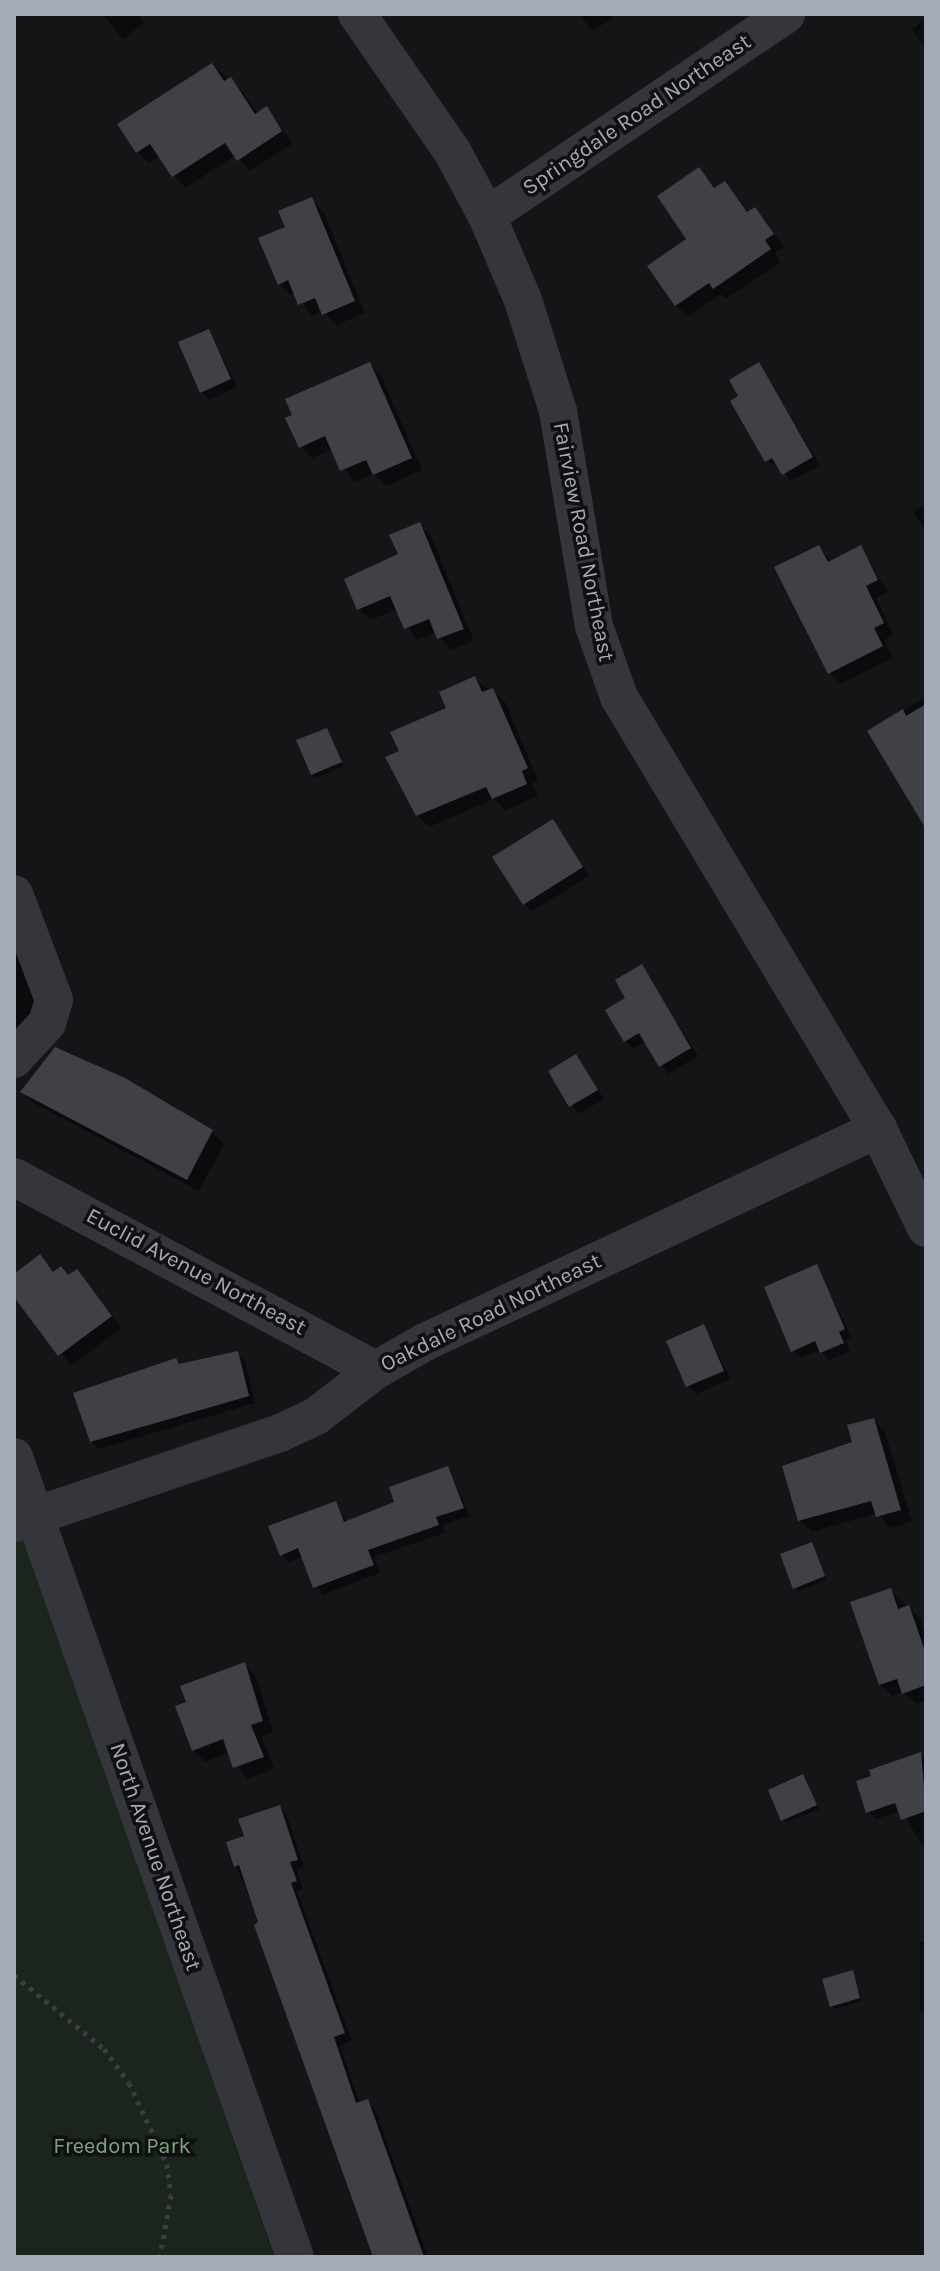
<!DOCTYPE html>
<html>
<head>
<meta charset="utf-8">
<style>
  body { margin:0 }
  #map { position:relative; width:940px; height:2271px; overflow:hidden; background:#141517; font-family:Karla,sans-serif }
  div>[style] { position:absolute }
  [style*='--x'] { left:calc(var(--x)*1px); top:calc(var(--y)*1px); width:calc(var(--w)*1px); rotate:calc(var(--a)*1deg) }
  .green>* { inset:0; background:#1c251d }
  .shadow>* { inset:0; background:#0007 }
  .building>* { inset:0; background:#404147 }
  .path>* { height:5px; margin-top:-2.5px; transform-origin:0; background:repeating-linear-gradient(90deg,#3b3d43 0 4px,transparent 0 10px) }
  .minor>* { height:38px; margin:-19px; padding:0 19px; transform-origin:19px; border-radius:19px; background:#35363c }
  span { translate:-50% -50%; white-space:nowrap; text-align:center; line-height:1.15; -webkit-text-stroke:7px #101012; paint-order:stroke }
  .street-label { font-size:22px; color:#a5abb8 }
  .park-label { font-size:22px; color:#7ba47d }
  .frame { position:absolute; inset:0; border:16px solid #a5abb8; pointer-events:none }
</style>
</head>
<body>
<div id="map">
  <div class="green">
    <i style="clip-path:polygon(14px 1507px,274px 2257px,14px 2257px)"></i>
  </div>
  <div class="shadow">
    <i style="clip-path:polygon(102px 14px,139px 14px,144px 23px,123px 39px)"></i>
    <i style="clip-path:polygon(579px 14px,610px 14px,613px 18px,592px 31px)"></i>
    <i style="clip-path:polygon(926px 19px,926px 49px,912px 29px)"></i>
    <i style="clip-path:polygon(212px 65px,242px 91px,258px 114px,266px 109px,293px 143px,250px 171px,236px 155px,185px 188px,160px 156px,149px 163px,137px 152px)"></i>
    <i style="clip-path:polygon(699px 170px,716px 189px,725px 183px,750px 213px,755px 209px,784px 247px,775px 253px,781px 262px,726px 299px,721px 294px,688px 317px,676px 305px)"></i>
    <i style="clip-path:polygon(311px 199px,323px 211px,365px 313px,336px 325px,323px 311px,312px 316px,296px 293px,291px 295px,279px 284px,287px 228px)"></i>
    <i style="clip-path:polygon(209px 331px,237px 387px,210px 400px,202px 392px)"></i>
    <i style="clip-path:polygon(758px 364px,820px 465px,791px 481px,779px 466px,768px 462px,782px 454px)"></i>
    <i style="clip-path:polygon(370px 365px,381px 376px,422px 470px,386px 486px,374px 473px,354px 482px,333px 449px,312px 458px,300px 446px)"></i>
    <i style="clip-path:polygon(926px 504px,926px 533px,913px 511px)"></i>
    <i style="clip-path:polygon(419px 525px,431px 536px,474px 641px,450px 650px,436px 632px,417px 640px,398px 609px,370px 620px,359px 609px)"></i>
    <i style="clip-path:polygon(819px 548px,832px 562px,860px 548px,888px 592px,876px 598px,894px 635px,884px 640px,893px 658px,841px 684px,829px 672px)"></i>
    <i style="clip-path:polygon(475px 679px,505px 702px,538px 780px,532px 783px,538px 796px,505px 810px,494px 799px,429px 827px,417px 815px,401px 752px)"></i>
    <i style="clip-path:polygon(926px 697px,926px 820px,870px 731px)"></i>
    <i style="clip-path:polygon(327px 730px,344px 766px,316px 778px,312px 774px)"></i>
    <i style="clip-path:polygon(553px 822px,589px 876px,532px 911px,524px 904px)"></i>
    <i style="clip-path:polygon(14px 941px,42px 1014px,40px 1020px,14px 1029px)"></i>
    <i style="clip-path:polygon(641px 967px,698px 1056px,668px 1074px,646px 1041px,633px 1049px,625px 1041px,628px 998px)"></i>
    <i style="clip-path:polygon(56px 1049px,168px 1102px,212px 1132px,224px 1144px,199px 1191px,34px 1103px,22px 1092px)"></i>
    <i style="clip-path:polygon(576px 1057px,604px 1099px,578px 1114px,551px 1072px)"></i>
    <i style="clip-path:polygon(40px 1257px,55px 1273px,69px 1277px,77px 1271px,122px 1328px,71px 1366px,14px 1288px,14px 1276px)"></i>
    <i style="clip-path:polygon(817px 1267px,851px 1337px,846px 1340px,850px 1351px,829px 1360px,820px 1350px,801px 1358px,793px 1350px)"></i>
    <i style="clip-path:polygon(704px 1327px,731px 1379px,696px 1394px,688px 1386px)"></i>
    <i style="clip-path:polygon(237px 1353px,245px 1361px,255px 1403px,99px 1449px,91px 1441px,176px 1360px,181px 1366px)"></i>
    <i style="clip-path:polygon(874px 1420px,885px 1432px,912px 1522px,890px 1528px,877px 1513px,812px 1532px,800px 1520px)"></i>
    <i style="clip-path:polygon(448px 1468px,470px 1516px,443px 1525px,445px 1533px,374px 1557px,380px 1573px,322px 1595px,303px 1557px,289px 1562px,281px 1554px,335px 1503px,348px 1523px,397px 1503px)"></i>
    <i style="clip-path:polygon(812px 1545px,827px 1580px,798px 1591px,795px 1588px)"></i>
    <i style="clip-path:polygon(890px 1590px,920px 1619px,926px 1636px,926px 1701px,916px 1704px,903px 1692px,892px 1696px,880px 1684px)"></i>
    <i style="clip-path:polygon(244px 1664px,256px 1676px,273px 1732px,262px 1737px,274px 1769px,247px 1779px,229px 1752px,205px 1762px,193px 1750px)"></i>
    <i style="clip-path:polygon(920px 1755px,926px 1761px,925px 1849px,901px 1811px,876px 1819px,868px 1812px)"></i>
    <i style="clip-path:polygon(803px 1777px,819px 1809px,786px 1823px,783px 1820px)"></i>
    <i style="clip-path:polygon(280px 1808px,287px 1816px,304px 1867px,297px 1870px,303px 1889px,297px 1891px,352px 2041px,340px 2045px,360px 2104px,367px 2101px,375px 2109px,428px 2257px,373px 2257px,256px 1926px,261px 1923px,236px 1866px,246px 1837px)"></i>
    <i style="clip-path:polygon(920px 1942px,926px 1942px,926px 2013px,920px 2008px)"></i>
    <i style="clip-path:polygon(852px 1972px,862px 2001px,835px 2009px,832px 2006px)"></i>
    <i style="clip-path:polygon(925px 2096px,926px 2096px,926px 2191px,925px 2190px)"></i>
  </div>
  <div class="building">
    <i style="clip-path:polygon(212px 63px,224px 81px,231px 77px,255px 114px,267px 106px,282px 131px,237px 161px,225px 143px,172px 177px,150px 144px,136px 153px,117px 124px)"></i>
    <i style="clip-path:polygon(699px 167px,714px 188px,725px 181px,747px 212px,755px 207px,774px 234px,765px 240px,771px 249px,713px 289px,709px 283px,675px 306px,647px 266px,686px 239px,657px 196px)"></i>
    <i style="clip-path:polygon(312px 197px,355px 301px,322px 315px,315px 298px,298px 305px,288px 280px,278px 285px,258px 238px,285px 227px,278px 211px)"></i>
    <i style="clip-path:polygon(209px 329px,231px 379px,200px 393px,178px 342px)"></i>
    <i style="clip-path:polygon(370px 362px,412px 458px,373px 475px,366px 460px,340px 471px,325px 436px,299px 448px,285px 418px,292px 415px,285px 399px)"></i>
    <i style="clip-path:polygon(759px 362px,813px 457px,782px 475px,772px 458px,765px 462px,730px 401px,738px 396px,729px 380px)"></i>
    <i style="clip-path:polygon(420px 522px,464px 629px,437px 639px,429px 619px,404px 629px,390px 596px,357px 610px,344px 579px,398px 554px,389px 535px)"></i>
    <i style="clip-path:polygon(819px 545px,828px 562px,861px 545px,878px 580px,866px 586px,884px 623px,874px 628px,883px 646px,828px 674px,774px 567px)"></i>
    <i style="clip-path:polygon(475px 676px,482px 692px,493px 688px,528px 768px,522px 771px,527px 784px,492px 799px,486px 787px,416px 816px,385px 757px,399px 751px,390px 732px,446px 708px,439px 692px)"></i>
    <i style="clip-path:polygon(926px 704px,926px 829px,867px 731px,903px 709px,906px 716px)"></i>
    <i style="clip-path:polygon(327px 728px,342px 762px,311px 775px,296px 740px)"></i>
    <i style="clip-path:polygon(553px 819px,583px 867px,523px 905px,492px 857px)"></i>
    <i style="clip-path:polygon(642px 964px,691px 1048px,659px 1067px,639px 1033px,624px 1042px,605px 1010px,625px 998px,615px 980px)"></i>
    <i style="clip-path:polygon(55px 1047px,125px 1078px,213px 1130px,187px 1180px,20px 1092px)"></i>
    <i style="clip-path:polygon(576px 1054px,598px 1090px,569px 1107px,548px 1071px)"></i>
    <i style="clip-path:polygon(40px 1254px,53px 1272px,61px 1266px,68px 1275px,77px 1269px,112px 1316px,58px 1356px,14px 1297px,14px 1274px)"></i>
    <i style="clip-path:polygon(817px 1264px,845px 1329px,839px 1332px,844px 1343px,820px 1353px,815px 1341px,791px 1352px,764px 1287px)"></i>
    <i style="clip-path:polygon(704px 1324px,724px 1371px,686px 1387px,666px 1341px)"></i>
    <i style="clip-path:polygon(238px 1351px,249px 1396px,90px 1442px,73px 1393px,176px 1358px,179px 1364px)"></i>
    <i style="clip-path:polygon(874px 1418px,901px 1510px,876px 1517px,871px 1501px,798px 1521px,782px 1466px,852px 1442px,847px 1425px)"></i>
    <i style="clip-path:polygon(448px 1466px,464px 1508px,436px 1517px,439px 1525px,368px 1550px,374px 1565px,313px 1588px,298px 1548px,280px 1556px,268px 1526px,336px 1501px,344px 1522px,394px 1502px,389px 1487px)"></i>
    <i style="clip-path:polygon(812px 1542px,825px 1576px,793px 1589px,780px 1554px)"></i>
    <i style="clip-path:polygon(891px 1588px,898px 1609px,909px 1605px,926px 1654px,926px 1685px,902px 1694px,897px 1679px,879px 1685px,850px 1602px)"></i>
    <i style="clip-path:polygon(245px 1662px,263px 1721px,251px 1725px,264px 1757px,233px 1768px,223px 1739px,192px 1751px,175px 1706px,186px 1702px,180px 1686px)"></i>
    <i style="clip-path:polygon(921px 1752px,926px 1811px,901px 1820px,895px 1803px,866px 1813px,856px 1781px,871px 1776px,869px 1770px)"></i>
    <i style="clip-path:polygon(803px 1774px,817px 1805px,781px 1821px,768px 1790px)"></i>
    <i style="clip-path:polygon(280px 1805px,298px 1860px,290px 1862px,297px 1881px,291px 1883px,345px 2033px,334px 2037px,356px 2103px,368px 2099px,424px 2257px,373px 2257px,254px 1925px,258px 1922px,239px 1865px,234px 1867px,226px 1842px,244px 1836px,238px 1819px)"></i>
    <i style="clip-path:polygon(853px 1970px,860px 1998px,830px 2007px,822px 1979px)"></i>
  </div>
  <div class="path">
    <i style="--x:14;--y:1975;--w:117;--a:39.4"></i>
    <i style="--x:104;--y:2049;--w:42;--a:53.7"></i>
    <i style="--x:129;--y:2083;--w:89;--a:64.9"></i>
    <i style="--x:167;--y:2164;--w:31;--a:83"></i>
    <i style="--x:171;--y:2195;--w:63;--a:100.1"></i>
  </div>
  <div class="minor">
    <i style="--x:357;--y:14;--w:167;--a:55.3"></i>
    <i style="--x:452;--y:151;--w:74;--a:61.7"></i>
    <i style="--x:487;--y:216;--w:91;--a:66.8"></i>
    <i style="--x:523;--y:300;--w:116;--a:72.5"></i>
    <i style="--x:558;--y:411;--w:218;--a:80.5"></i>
    <i style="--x:594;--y:626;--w:75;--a:70.6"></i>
    <i style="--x:619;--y:697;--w:504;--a:59.06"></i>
    <i style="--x:878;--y:1129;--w:110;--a:64.1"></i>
    <i style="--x:487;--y:216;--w:361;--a:-34"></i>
    <i style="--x:14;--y:894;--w:113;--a:69.3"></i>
    <i style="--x:54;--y:1000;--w:24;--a:107"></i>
    <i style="--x:47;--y:1023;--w:49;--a:132.5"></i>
    <i style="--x:14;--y:1177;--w:410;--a:28.1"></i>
    <i style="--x:14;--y:1457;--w:848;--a:70.65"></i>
    <i style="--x:14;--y:1523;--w:281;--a:-18.7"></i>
    <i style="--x:280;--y:1433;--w:40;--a:-25"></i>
    <i style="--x:316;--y:1416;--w:76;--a:-37.5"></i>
    <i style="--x:376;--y:1370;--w:56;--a:-29.7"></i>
    <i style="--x:425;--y:1342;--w:501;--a:-25.18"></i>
  </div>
  <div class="street-label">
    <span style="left:637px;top:115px;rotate:-34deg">Springdale Road Northeast</span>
    <span style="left:583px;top:542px;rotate:79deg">Fairview Road Northeast</span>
    <span style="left:196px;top:1272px;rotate:28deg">Euclid Avenue Northeast</span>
    <span style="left:491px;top:1313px;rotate:-26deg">Oakdale Road Northeast</span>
    <span style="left:155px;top:1857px;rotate:71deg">North Avenue Northeast</span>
  </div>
  <div class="park-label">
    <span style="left:122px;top:2147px">Freedom Park</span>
  </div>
  <div class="frame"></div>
</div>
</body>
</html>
